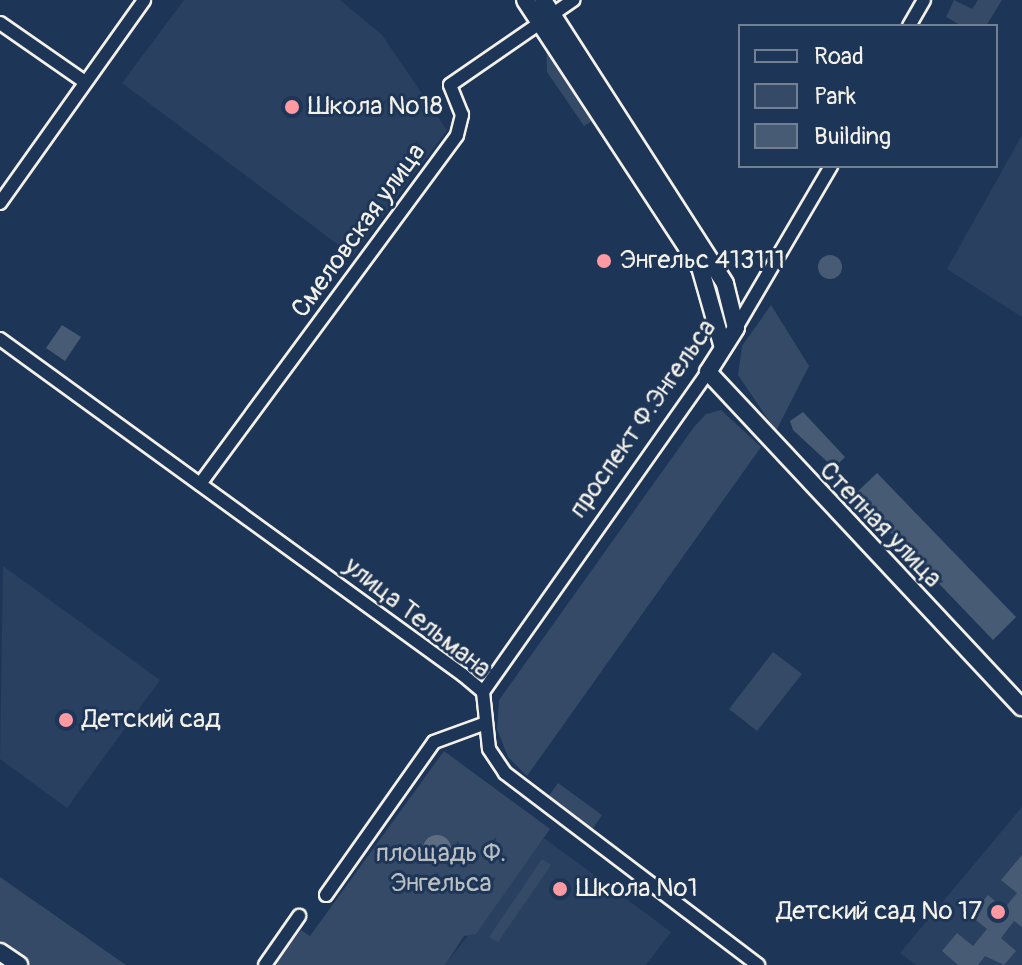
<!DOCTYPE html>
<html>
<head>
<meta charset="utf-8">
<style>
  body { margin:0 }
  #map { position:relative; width:1022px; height:965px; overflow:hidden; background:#1d3557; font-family:Pangolin,sans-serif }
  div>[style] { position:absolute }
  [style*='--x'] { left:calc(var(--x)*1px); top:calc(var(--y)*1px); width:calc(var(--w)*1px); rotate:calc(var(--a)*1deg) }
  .built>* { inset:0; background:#2a4060 }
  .green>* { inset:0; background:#354a67 }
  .water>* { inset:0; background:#5e6d82 }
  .round { border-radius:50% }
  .building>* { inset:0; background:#485b74 }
  .roads { filter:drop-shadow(2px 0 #f4f1e8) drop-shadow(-2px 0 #f4f1e8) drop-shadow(0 2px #f4f1e8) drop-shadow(0 -2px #f4f1e8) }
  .minor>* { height:12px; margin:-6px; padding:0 6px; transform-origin:6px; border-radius:6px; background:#1d3557 }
  .major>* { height:16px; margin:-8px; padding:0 8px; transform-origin:8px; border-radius:8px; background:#1d3557 }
  .dots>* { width:22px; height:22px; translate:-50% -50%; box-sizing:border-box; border:4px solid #1d3557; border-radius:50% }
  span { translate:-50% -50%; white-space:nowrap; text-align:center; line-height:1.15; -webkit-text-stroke:6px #1d3557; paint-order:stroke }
  .poi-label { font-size:26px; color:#f4f1e8 }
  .left { translate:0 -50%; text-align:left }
  .right { translate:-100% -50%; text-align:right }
  .street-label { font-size:26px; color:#f4f1e8 }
  .park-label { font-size:26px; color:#bbbfc1 }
  .legend { position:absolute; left:738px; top:24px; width:260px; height:144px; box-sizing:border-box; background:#1d3557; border:2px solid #738091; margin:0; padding:10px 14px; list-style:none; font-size:24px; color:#f4f1e8 }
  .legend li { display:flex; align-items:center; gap:16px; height:40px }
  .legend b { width:40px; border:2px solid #738091 }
</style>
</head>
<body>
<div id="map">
  <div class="built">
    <i style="clip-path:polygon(184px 0,340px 0,382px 35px,447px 130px,353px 256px,122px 83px)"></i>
    <i style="clip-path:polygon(1022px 135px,1022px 317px,947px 269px)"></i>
    <i style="clip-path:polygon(3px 566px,160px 680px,67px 808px,0 759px)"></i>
    <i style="clip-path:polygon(1022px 807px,1022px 965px,916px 965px,900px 953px)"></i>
    <i style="clip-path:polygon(544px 838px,671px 932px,646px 965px,445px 965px)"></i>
  </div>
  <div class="green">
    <i style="clip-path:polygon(954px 0,972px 9px,978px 0,1002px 0,986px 26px,962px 26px,946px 17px)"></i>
    <i style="clip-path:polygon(546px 40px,597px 118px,584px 126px,547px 72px)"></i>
    <i style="clip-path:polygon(771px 305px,809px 366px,776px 431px,738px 375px,742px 346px)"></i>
    <i style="clip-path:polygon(721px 410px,761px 447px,527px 776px,508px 757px,497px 729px,499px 700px,694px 427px,706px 414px)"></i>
    <i style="clip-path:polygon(773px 652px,802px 674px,757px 731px,729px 709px)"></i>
    <i style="clip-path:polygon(444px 751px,550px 829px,476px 934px,464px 936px,445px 965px,275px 965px,301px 930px,310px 936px)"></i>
    <i style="clip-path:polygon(558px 783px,602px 815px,592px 830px,548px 797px)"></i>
    <i style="clip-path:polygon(542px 859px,551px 865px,498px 942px,489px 937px)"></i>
    <i style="clip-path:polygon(0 877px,126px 965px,30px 965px,0 945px)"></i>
  </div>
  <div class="water">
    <i class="round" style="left:423px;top:835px;width:28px;height:28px"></i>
  </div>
  <div class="building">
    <i class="round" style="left:818px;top:255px;width:24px;height:24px"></i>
    <i style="clip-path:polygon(62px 325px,81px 337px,65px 361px,46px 348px)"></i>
    <i style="clip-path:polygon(803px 412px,845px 457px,834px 468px,793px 430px,790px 421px)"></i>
    <i style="clip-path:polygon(877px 473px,1016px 617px,993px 640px,854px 495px)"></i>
    <i style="clip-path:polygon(1022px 855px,1022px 927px,1014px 921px,1001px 938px,1016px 951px,1004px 965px,985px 956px,978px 965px,958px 965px,942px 951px,957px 933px,973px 946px,987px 929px,971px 916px,988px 895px,1004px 909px,1017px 893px,1001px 880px)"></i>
  </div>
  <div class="roads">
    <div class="minor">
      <i style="--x:0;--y:23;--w:103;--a:34.8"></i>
      <i style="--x:909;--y:26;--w:30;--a:-60"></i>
      <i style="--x:0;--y:203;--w:249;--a:-54.6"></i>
      <i style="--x:736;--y:328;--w:188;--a:-59.6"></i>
      <i style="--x:0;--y:339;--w:572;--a:35.97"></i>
      <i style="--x:463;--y:675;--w:26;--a:40"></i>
      <i style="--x:483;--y:692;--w:57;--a:84"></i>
      <i style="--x:489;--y:749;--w:29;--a:56"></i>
      <i style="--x:505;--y:773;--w:318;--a:37.2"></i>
      <i style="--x:200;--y:484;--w:433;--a:-53.6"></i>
      <i style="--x:457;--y:135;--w:21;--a:-76"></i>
      <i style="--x:462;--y:115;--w:32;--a:-112"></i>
      <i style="--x:450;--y:85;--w:150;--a:-34.6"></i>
      <i style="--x:483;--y:692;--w:391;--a:-54.9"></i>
      <i style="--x:326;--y:895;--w:187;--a:-54.8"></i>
      <i style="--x:434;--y:742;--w:52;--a:-20.2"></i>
      <i style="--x:265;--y:965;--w:60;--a:-55.2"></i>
    </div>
    <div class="major">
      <i style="--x:525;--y:0;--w:319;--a:56.8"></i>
      <i style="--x:700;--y:267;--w:84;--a:74.1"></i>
      <i style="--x:543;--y:0;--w:337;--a:57.3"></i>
      <i style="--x:725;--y:284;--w:45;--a:76"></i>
      <i style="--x:736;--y:328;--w:52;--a:122.5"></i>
      <i style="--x:708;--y:372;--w:459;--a:46.9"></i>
      <i style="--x:0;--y:952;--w:23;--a:34"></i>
    </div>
  </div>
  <div class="dots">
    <i style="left:292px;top:107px;background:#ff9aa2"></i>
    <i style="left:604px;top:261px;background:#ff9aa2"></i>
    <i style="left:66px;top:720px;background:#ff9aa2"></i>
    <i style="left:560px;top:889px;background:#ff9aa2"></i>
    <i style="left:998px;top:912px;background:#ff9aa2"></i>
  </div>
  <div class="poi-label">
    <span class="left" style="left:308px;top:107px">Школа №18</span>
    <span class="left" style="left:620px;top:261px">Энгельс 413111</span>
    <span class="left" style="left:82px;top:720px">Детский сад</span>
    <span class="left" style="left:576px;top:889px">Школа №1</span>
    <span class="right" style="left:982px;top:912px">Детский сад № 17</span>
  </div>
  <div class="street-label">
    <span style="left:359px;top:231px;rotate:-54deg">Смеловская улица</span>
    <span style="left:643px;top:419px;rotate:-55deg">проспект Ф.Энгельса</span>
    <span style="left:880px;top:525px;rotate:46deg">Степная улица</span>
    <span style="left:417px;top:618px;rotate:38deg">улица Тельмана</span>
  </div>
  <div class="park-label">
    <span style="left:441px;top:869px">площадь Ф.<br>Энгельса</span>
  </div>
  <ul class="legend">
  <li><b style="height:10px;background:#1d3557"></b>Road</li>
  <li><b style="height:22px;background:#354a67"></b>Park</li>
  <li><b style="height:22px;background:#485b74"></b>Building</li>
  </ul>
</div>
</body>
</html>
